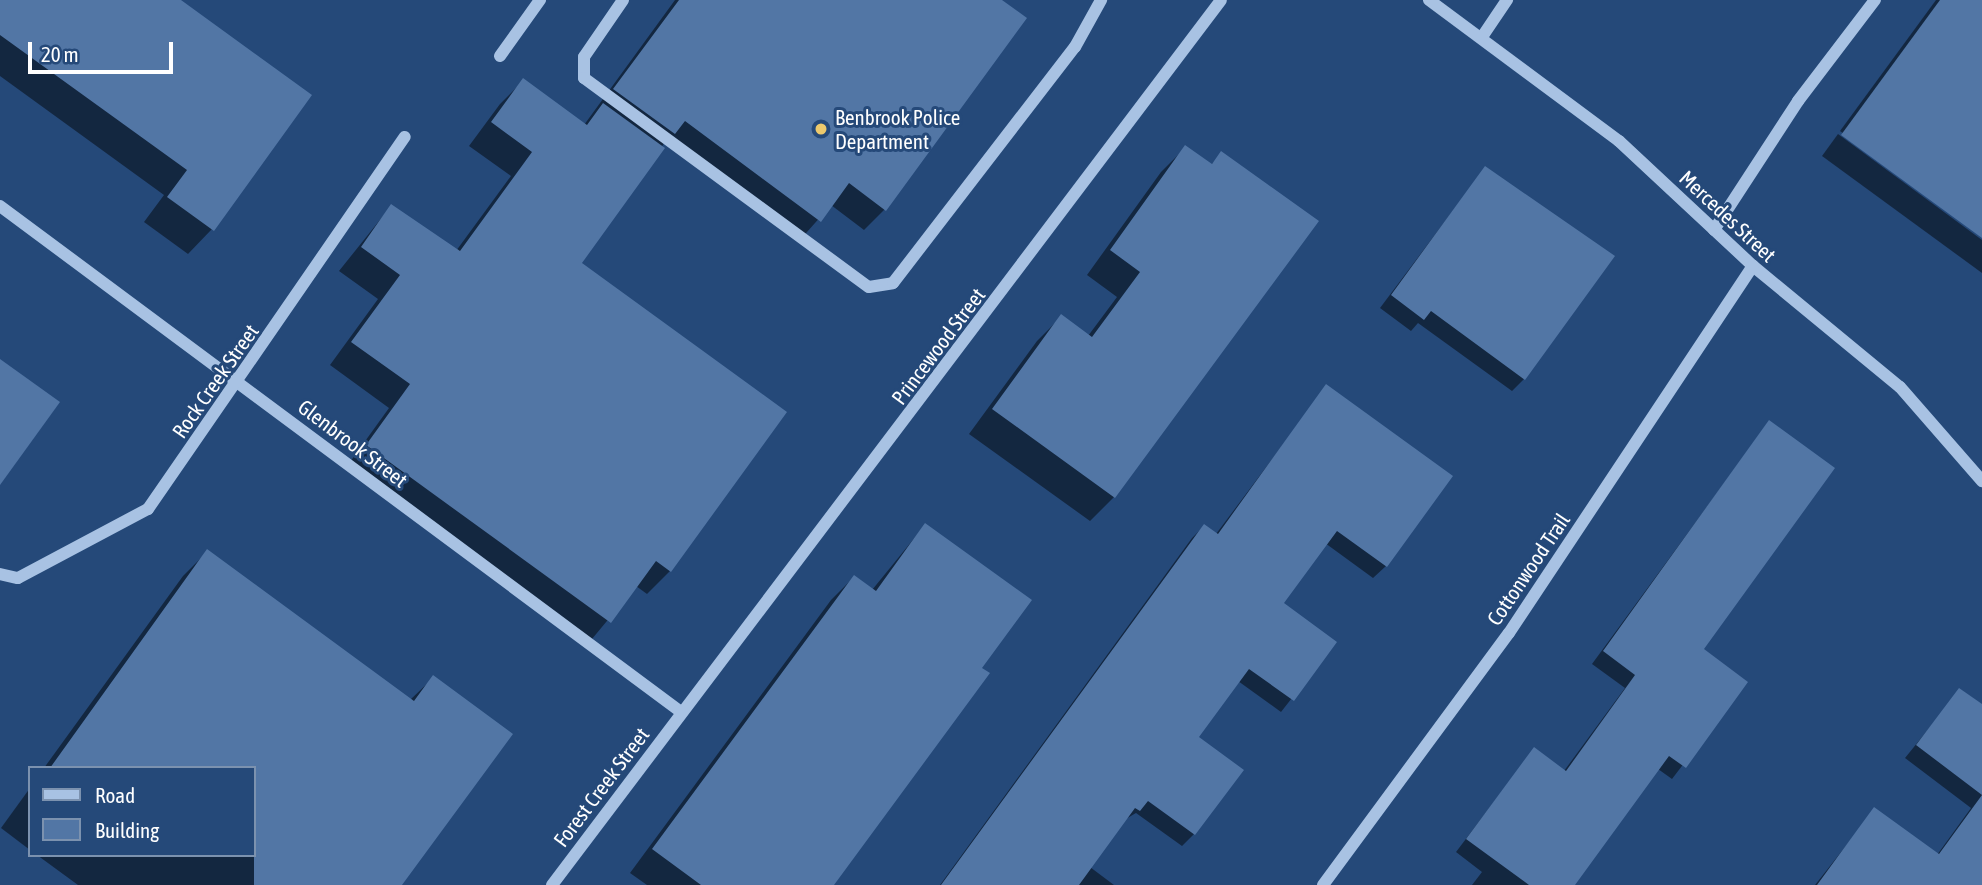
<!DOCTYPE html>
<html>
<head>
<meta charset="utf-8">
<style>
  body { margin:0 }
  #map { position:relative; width:1982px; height:885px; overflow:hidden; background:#254979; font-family:"Asap Condensed",sans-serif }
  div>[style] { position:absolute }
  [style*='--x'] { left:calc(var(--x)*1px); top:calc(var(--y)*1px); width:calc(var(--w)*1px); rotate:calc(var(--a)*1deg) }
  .shadow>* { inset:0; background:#0007 }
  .building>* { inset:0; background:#5276a5 }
  .minor>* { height:12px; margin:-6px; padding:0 6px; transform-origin:6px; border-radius:6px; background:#a8c2e3 }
  .dots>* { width:19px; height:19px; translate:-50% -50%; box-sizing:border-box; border:4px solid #254979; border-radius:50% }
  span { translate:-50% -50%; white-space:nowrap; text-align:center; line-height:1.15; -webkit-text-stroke:6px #254979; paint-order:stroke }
  .poi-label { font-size:21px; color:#fff }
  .left { translate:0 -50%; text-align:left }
  .street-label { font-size:21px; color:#fff }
  .legend { position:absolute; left:28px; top:766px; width:228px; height:91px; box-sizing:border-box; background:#254979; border:2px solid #7c92af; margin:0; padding:9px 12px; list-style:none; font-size:21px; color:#fff }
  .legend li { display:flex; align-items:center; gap:14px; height:35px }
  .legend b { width:35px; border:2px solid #7c92af }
  .scale { position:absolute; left:28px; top:42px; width:145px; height:32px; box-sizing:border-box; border:4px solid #fff; border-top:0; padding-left:9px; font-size:21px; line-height:24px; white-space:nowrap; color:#fff; -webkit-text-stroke:5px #254979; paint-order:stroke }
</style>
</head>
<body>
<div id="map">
  <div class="shadow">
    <i style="clip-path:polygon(0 0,178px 0,212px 229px,188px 254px,144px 222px,164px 195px,0 76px)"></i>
    <i style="clip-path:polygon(675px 0,999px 0,884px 210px,864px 230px,831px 205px,799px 241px,665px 142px,580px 263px,670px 571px,647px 594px,636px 586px,587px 645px,345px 469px,389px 408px,330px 365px,378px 299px,339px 271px,391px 206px,456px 251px,511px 176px,469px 146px,500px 104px,523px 81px,584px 125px)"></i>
    <i style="clip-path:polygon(1936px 0,1982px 0,1982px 235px,1840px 131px)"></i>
    <i style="clip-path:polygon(1838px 134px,1982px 240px,1982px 273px,1822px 156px)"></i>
    <i style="clip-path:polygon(1186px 147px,1211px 165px,1222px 154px,1114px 497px,1090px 521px,969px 434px,1037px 341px,1061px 317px,1088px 336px,1117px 297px,1087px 275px,1161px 172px)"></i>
    <i style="clip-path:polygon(1485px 168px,1524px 379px,1512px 391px,1418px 323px,1411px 331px,1380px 308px)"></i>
    <i style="clip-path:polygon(1327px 386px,1386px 566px,1373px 578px,1325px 543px,1281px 604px,1335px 643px,1281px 712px,1238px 681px,1197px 737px,1241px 770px,1194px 834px,1182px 846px,1136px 813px,1124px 820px,1090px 867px,1114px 885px,940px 885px,1192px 538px,1204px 526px,1216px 534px)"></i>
    <i style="clip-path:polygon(1769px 422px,1701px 650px,1746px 682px,1672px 779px,1658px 769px,1573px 885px,1472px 885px,1482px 872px,1456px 852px,1534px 749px,1564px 771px,1625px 688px,1592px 664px)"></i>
    <i style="clip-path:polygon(925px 525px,980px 668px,832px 885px,647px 885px,630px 873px,831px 600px,854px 577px,872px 590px)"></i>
    <i style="clip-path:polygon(208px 551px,410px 700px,434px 677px,401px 885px,78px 885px,37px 855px,254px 855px,254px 768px,44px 768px,183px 576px)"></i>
    <i style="clip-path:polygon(1960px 690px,1982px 706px,1982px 879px,1977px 885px,1815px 885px,1875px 809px,1937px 855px,1971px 808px,1905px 758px)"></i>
    <i style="clip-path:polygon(30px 788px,30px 850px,1px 828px)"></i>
  </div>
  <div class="building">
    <i style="clip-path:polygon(0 0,181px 0,312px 95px,214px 231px,167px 197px,187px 170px,0 35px)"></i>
    <i style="clip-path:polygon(679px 0,1002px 0,1027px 18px,886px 211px,849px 183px,821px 222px,685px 121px,675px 134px,613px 89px)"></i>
    <i style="clip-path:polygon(1940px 0,1982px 0,1982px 238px,1841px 135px)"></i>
    <i style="clip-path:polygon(523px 78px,587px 125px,603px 103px,665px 148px,582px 263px,787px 412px,671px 572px,656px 561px,611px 623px,366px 445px,410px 384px,351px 342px,400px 275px,361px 247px,391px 204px,460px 251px,532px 152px,491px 122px)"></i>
    <i style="clip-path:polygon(1185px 145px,1212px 164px,1221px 151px,1319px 221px,1115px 498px,992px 409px,1061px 314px,1092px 337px,1140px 272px,1110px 250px)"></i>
    <i style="clip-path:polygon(1485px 166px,1615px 256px,1525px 380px,1431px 311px,1424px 320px,1391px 295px)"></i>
    <i style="clip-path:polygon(0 359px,60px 402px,0 485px)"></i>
    <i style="clip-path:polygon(1326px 384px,1453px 476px,1387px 567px,1337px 531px,1284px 603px,1337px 642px,1294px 701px,1249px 669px,1199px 737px,1244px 770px,1195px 835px,1148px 801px,1140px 811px,1135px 808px,1079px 885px,941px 885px,1204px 524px,1218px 534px)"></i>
    <i style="clip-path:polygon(1769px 420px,1835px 468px,1704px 649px,1748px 682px,1686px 768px,1669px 756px,1575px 885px,1529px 885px,1466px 839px,1534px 747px,1566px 771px,1635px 675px,1603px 651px)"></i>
    <i style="clip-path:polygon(925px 523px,1032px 600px,982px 668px,990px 673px,834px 885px,701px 885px,652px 849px,854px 575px,876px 591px)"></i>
    <i style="clip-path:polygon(207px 549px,414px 701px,433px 675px,513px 734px,402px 885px,254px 885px,254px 768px,50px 768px)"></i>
    <i style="clip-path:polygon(1959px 688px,1982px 704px,1982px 885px,1817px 885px,1874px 807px,1939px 854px,1982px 795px,1916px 745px)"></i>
  </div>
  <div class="minor">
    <i style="--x:623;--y:0;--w:69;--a:124.4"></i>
    <i style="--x:584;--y:57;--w:21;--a:90"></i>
    <i style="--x:584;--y:78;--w:353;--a:36.3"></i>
    <i style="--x:869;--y:287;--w:24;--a:-9"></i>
    <i style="--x:893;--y:283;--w:298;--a:-52.4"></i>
    <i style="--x:1075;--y:47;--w:54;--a:-61"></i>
    <i style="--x:1429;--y:0;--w:237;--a:36.6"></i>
    <i style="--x:1619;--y:141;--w:183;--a:43"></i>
    <i style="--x:1753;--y:266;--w:190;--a:39.5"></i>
    <i style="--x:1900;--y:387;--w:125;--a:48.9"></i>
    <i style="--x:1482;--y:37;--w:45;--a:-56"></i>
    <i style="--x:500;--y:56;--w:69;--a:-54.5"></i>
    <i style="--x:0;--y:206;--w:848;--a:36.61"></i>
    <i style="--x:1714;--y:230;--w:154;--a:-56.9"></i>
    <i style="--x:1798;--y:101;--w:127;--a:-52.7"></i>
    <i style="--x:0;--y:574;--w:18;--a:13"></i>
    <i style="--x:18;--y:578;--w:147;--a:-28"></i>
    <i style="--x:148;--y:509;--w:452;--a:-55.4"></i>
    <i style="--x:552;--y:885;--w:1109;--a:-52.91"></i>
    <i style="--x:1323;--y:885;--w:313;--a:-53.6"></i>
    <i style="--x:1509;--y:633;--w:441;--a:-56.4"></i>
  </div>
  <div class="dots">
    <i style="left:821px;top:129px;background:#ecc96d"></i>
  </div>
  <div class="poi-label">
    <span class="left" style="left:835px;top:129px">Benbrook Police<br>Department</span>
  </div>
  <div class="street-label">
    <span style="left:1728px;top:216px;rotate:43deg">Mercedes Street</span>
    <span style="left:938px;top:346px;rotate:-53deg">Princewood Street</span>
    <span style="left:215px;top:381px;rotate:-55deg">Rock Creek Street</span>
    <span style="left:353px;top:443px;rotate:37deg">Glenbrook Street</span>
    <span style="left:1528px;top:569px;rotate:-56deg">Cottonwood Trail</span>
    <span style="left:601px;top:787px;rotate:-53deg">Forest Creek Street</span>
  </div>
  <ul class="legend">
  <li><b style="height:9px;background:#a8c2e3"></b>Road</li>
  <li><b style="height:19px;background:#5276a5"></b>Building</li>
  </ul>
  <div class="scale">20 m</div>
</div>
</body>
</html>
